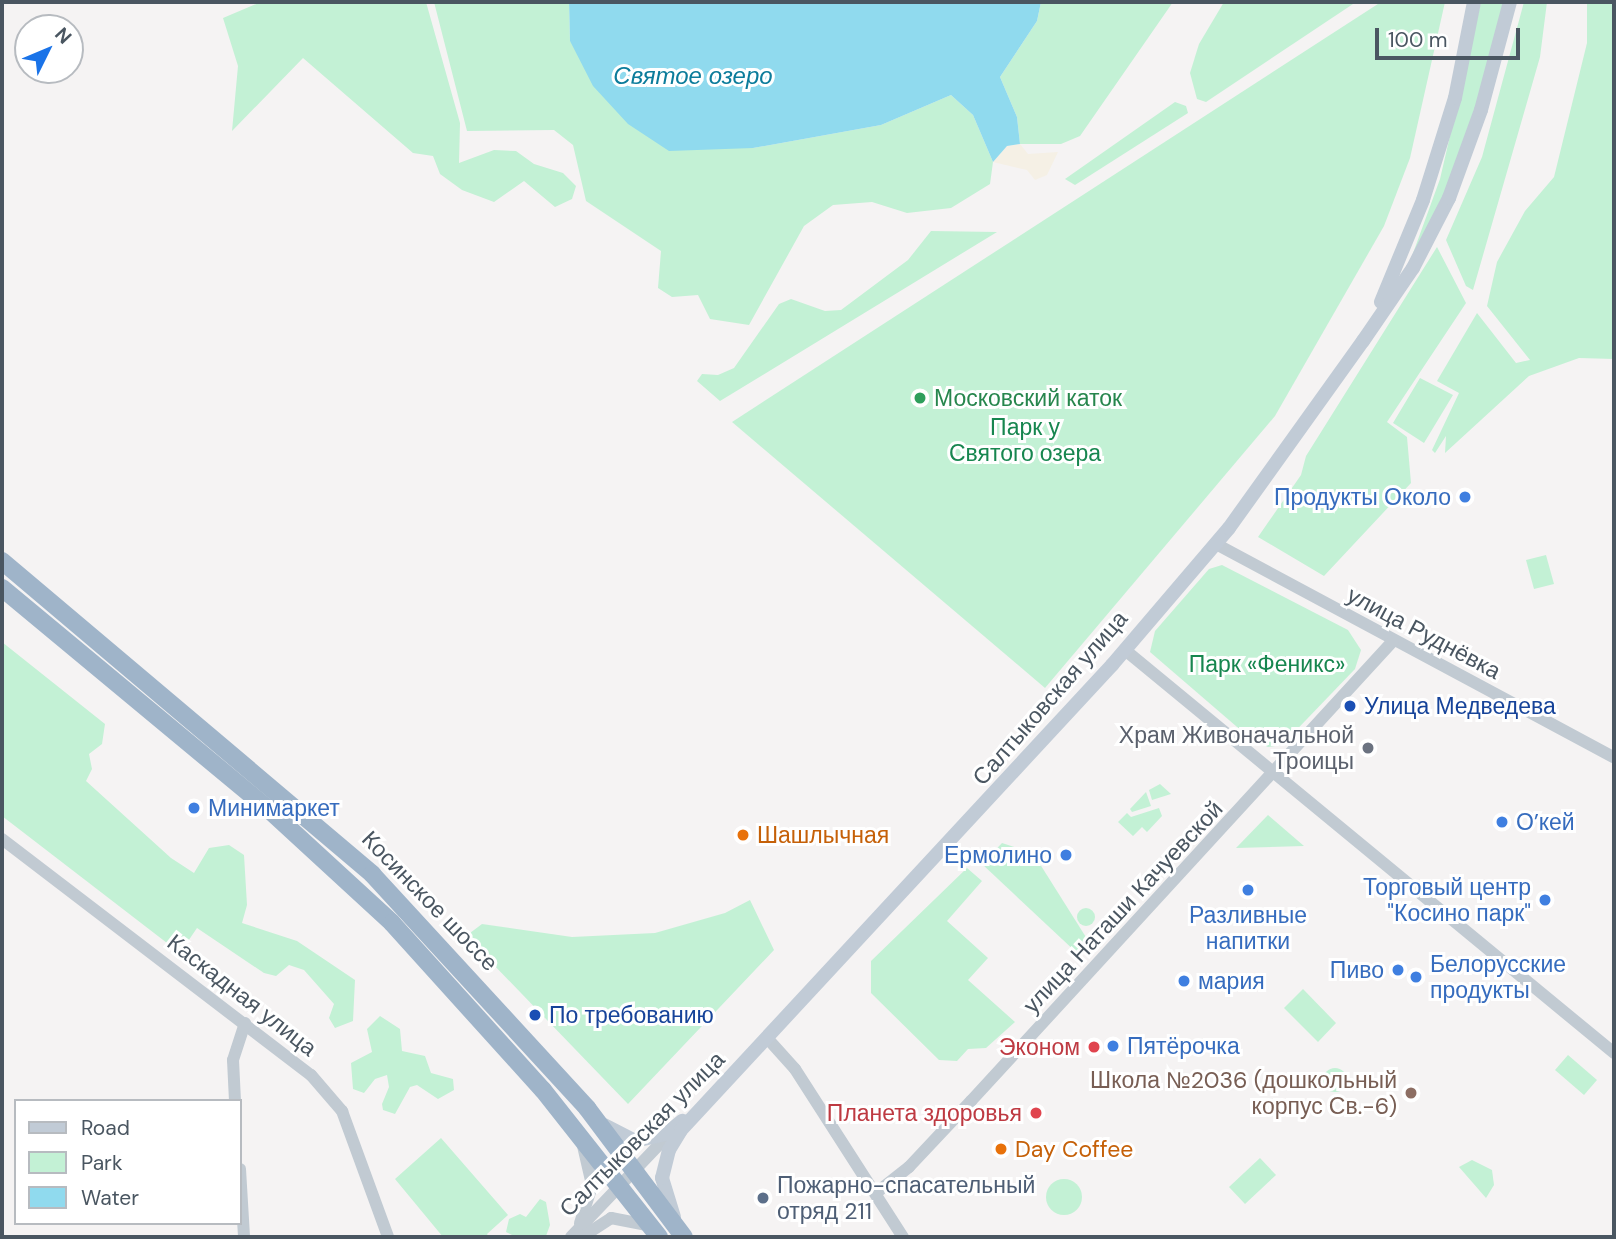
<!DOCTYPE html>
<html>
<head>
<meta charset="utf-8">
<style>
  body { margin:0 }
  #map { position:relative; width:1616px; height:1239px; overflow:hidden; background:#f5f3f3; font-family:"DM Sans",sans-serif }
  div>[style] { position:absolute }
  [style*='--x'] { left:calc(var(--x)*1px); top:calc(var(--y)*1px); width:calc(var(--w)*1px); rotate:calc(var(--a)*1deg) }
  .green>* { inset:0; background:#c3f1d5 }
  .round { border-radius:50% }
  .sand>* { inset:0; background:#f5f0e5 }
  .water>* { inset:0; background:#90daee }
  .tertiary>* { height:12px; margin:-6px; padding:0 6px; transform-origin:6px; border-radius:6px; background:#c1cad2 }
  .secondary>* { height:14px; margin:-7px; padding:0 7px; transform-origin:7px; border-radius:7px; background:#c1cbd6 }
  .trunk>* { height:18px; margin:-9px; padding:0 9px; transform-origin:9px; border-radius:9px; background:#9fb4c9 }
  .dots>* { width:19px; height:19px; translate:-50% -50%; box-sizing:border-box; border:4px solid #fff; border-radius:50% }
  span { translate:-50% -50%; white-space:nowrap; text-align:center; line-height:1.15; -webkit-text-stroke:6px #fff; paint-order:stroke }
  .leisure-label { font-size:23px; color:#27864d }
  .left { translate:0 -50%; text-align:left }
  .park-label { font-size:23px; color:#17864f }
  .shop-label { font-size:23px; color:#366cbe }
  .right { translate:-100% -50%; text-align:right }
  .street-label { font-size:23px; color:#4a5661 }
  .transit-label { font-size:23px; color:#164399 }
  .worship-label { font-size:23px; color:#5b616d }
  .food-label { font-size:23px; color:#c56008 }
  .health-label { font-size:23px; color:#be3a42 }
  .education-label { font-size:23px; color:#785e54 }
  .service-label { font-size:23px; color:#4e5e75 }
  .water-label { font-size:24px; color:#0c7c9b; font-style:italic }
  .frame { position:absolute; inset:0; border:4px solid #4a5661; pointer-events:none }
  .legend { position:absolute; left:14px; top:1099px; width:228px; height:126px; box-sizing:border-box; background:#fff; border:2px solid #b7bbc0; margin:0; padding:9px 12px; list-style:none; font-size:21px; color:#4a5661 }
  .legend li { display:flex; align-items:center; gap:14px; height:35px }
  .legend b { width:35px; border:2px solid #b7bbc0 }
  .north { position:absolute; left:14px; top:14px; width:70px; height:70px; box-sizing:border-box; background:#fff; border:2px solid #b7bbc0; border-radius:50%; rotate:47deg; font-size:19px; font-weight:700; line-height:28px; text-align:center; color:#4a5661 }
  .north::after { content:''; display:block; margin:auto; width:24px; height:32px; background:#1a73e8; clip-path:polygon(50% 0,100% 100%,50% 72%,0 100%) }
  .scale { position:absolute; left:1375px; top:28px; width:145px; height:32px; box-sizing:border-box; border:4px solid #4a5661; border-top:0; padding-left:9px; font-size:21px; line-height:24px; white-space:nowrap; color:#4a5661; -webkit-text-stroke:5px #fff; paint-order:stroke }
</style>
</head>
<body>
<div id="map">
  <div class="green">
    <i style="clip-path:polygon(261px 2px,426px 2px,460px 123px,459px 163px,494px 150px,516px 151px,534px 164px,563px 173px,576px 186px,572px 199px,555px 207px,524px 181px,494px 202px,462px 190px,440px 174px,433px 156px,413px 153px,303px 58px,232px 131px,238px 66px,223px 18px)"></i>
    <i style="clip-path:polygon(434px 2px,569px 2px,570px 41px,753px 148px,881px 125px,951px 95px,973px 115px,993px 162px,990px 184px,951px 208px,907px 213px,872px 202px,833px 205px,804px 226px,749px 325px,710px 319px,698px 295px,672px 297px,658px 288px,661px 251px,586px 201px,573px 145px,554px 130px,467px 131px)"></i>
    <i style="clip-path:polygon(1041px 2px,1173px 2px,1080px 136px,1061px 144px,1020px 144px,1017px 117px,1000px 77px,1037px 21px)"></i>
    <i style="clip-path:polygon(1224px 2px,1356px 2px,1206px 102px,1197px 99px,1190px 73px,1199px 44px)"></i>
    <i style="clip-path:polygon(1381px 2px,1445px 2px,1410px 158px,1384px 226px,1275px 416px,1045px 688px,732px 422px)"></i>
    <i style="clip-path:polygon(1481px 2px,1504px 2px,1488px 72px,1448px 193px,1412px 256px,1440px 179px)"></i>
    <i style="clip-path:polygon(1524px 2px,1547px 2px,1540px 57px,1473px 290px,1466px 286px,1446px 240px,1482px 157px)"></i>
    <i style="clip-path:polygon(1587px 2px,1614px 2px,1614px 359px,1579px 358px,1529px 376px,1445px 453px,1446px 436px,1435px 453px,1432px 450px,1459px 393px,1437px 381px,1477px 313px,1516px 363px,1530px 360px,1487px 306px,1497px 262px,1525px 211px,1554px 177px,1587px 43px)"></i>
    <i style="clip-path:polygon(1175px 102px,1186px 106px,1188px 113px,1075px 185px,1065px 179px)"></i>
    <i style="clip-path:polygon(931px 231px,997px 232px,720px 401px,697px 381px,702px 374px,718px 375px,734px 368px,779px 304px,791px 299px,825px 311px,841px 310px,908px 260px)"></i>
    <i style="clip-path:polygon(1437px 247px,1466px 303px,1387px 422px,1407px 437px,1411px 483px,1324px 576px,1258px 537px,1301px 475px,1306px 456px)"></i>
    <i style="clip-path:polygon(1420px 378px,1453px 395px,1424px 443px,1393px 423px)"></i>
    <i style="clip-path:polygon(1546px 555px,1554px 584px,1534px 589px,1526px 560px)"></i>
    <i style="clip-path:polygon(1222px 565px,1348px 630px,1361px 650px,1355px 669px,1282px 745px,1268px 747px,1251px 739px,1150px 652px,1155px 631px,1209px 569px)"></i>
    <i style="clip-path:polygon(2px 642px,105px 724px,102px 744px,89px 754px,92px 769px,86px 781px,171px 858px,194px 873px,209px 848px,229px 845px,244px 855px,247px 905px,242px 923px,297px 941px,355px 980px,353px 1021px,335px 1028px,329px 1018px,334px 1004px,304px 970px,289px 965px,276px 976px,264px 973px,197px 928px,180px 953px,2px 816px)"></i>
    <i style="clip-path:polygon(1160px 784px,1171px 794px,1152px 800px,1149px 790px)"></i>
    <i style="clip-path:polygon(1146px 792px,1151px 806px,1132px 812px,1130px 809px)"></i>
    <i style="clip-path:polygon(1159px 808px,1162px 816px,1147px 832px,1142px 827px,1133px 836px,1118px 822px,1127px 813px,1131px 817px)"></i>
    <i style="clip-path:polygon(1268px 815px,1304px 846px,1236px 848px)"></i>
    <i style="clip-path:polygon(1002px 843px,1033px 853px,1089px 942px,1078px 954px,982px 864px)"></i>
    <i style="clip-path:polygon(967px 868px,982px 881px,947px 921px,988px 958px,968px 980px,1015px 1022px,986px 1048px,968px 1049px,957px 1061px,939px 1060px,871px 993px,871px 961px)"></i>
    <i style="clip-path:polygon(750px 900px,774px 950px,628px 1104px,466px 936px,482px 924px,572px 937px,655px 933px,725px 913px)"></i>
    <i class="round" style="left:1077px;top:908px;width:18px;height:18px"></i>
    <i style="clip-path:polygon(1303px 989px,1336px 1023px,1318px 1042px,1284px 1008px)"></i>
    <i style="clip-path:polygon(380px 1016px,400px 1029px,402px 1051px,425px 1056px,431px 1073px,453px 1079px,454px 1090px,438px 1099px,417px 1085px,410px 1087px,395px 1114px,383px 1110px,382px 1104px,389px 1087px,387px 1075px,375px 1079px,364px 1093px,353px 1089px,351px 1063px,372px 1052px,367px 1029px)"></i>
    <i style="clip-path:polygon(1568px 1055px,1597px 1080px,1584px 1095px,1555px 1070px)"></i>
    <i class="round" style="left:1323px;top:1068px;width:24px;height:24px"></i>
    <i style="clip-path:polygon(441px 1138px,508px 1215px,487px 1234px,489px 1237px,443px 1237px,395px 1179px)"></i>
    <i style="clip-path:polygon(1260px 1158px,1276px 1175px,1245px 1204px,1229px 1187px)"></i>
    <i style="clip-path:polygon(1472px 1160px,1492px 1170px,1494px 1185px,1486px 1198px,1459px 1167px)"></i>
    <i class="round" style="left:1046px;top:1179px;width:36px;height:36px"></i>
    <i style="clip-path:polygon(540px 1199px,546px 1202px,550px 1225px,546px 1236px,516px 1237px,506px 1232px,509px 1219px,520px 1214px,526px 1217px)"></i>
  </div>
  <div class="sand">
    <i style="clip-path:polygon(1020px 144px,1028px 154px,1058px 152px,1047px 175px,1035px 180px,1027px 170px,993px 162px,1007px 146px)"></i>
  </div>
  <div class="water">
    <i style="clip-path:polygon(569px 2px,1041px 2px,1037px 21px,1000px 77px,1017px 117px,1020px 144px,1007px 146px,993px 162px,973px 115px,951px 95px,881px 125px,753px 148px,669px 151px,628px 124px,593px 86px,570px 41px)"></i>
  </div>
  <div class="tertiary">
    <i style="--x:1216;--y:544;--w:451;--a:28.2"></i>
    <i style="--x:1125;--y:650;--w:634;--a:39.49"></i>
    <i style="--x:2;--y:839;--w:389;--a:37.4"></i>
    <i style="--x:311;--y:1075;--w:48;--a:49.3"></i>
    <i style="--x:342;--y:1111;--w:134;--a:69.9"></i>
    <i style="--x:768;--y:1039;--w:40;--a:48"></i>
    <i style="--x:795;--y:1069;--w:200;--a:57.3"></i>
    <i style="--x:235;--y:1101;--w:41;--a:-92.8"></i>
    <i style="--x:233;--y:1060;--w:39;--a:-72"></i>
    <i style="--x:240;--y:1169;--w:68;--a:86.6"></i>
    <i style="--x:876;--y:1193;--w:42;--a:-38.2"></i>
    <i style="--x:909;--y:1167;--w:91;--a:-46.8"></i>
    <i style="--x:971;--y:1101;--w:624;--a:-47.47"></i>
    <i style="--x:580;--y:1223;--w:40;--a:-72"></i>
    <i style="--x:592;--y:1185;--w:40;--a:-103"></i>
    <i style="--x:571;--y:1237;--w:146;--a:-46.4"></i>
    <i style="--x:582;--y:1237;--w:35;--a:-33"></i>
    <i style="--x:611;--y:1218;--w:38;--a:11"></i>
  </div>
  <div class="secondary">
    <i style="--x:1381;--y:302;--w:110;--a:-67.6"></i>
    <i style="--x:1423;--y:200;--w:107;--a:-72.6"></i>
    <i style="--x:1455;--y:98;--w:98;--a:-78.8"></i>
    <i style="--x:604;--y:1125;--w:35;--a:27"></i>
    <i style="--x:635;--y:1141;--w:32;--a:-13"></i>
    <i style="--x:666;--y:1134;--w:21;--a:-39"></i>
    <i style="--x:674;--y:1217;--w:41;--a:-107.1"></i>
    <i style="--x:662;--y:1178;--w:29;--a:-76"></i>
    <i style="--x:669;--y:1150;--w:23;--a:-59"></i>
    <i style="--x:681;--y:1130;--w:634;--a:-47.17"></i>
    <i style="--x:1112;--y:665;--w:180;--a:-49.5"></i>
    <i style="--x:1229;--y:528;--w:230;--a:-54.4"></i>
    <i style="--x:1363;--y:341;--w:88;--a:-55.6"></i>
    <i style="--x:1413;--y:268;--w:79;--a:-62.8"></i>
    <i style="--x:1449;--y:198;--w:94;--a:-70"></i>
    <i style="--x:1481;--y:110;--w:112;--a:-75"></i>
  </div>
  <div class="trunk">
    <i style="--x:2;--y:561;--w:485;--a:40.2"></i>
    <i style="--x:372;--y:874;--w:318;--a:47.4"></i>
    <i style="--x:587;--y:1108;--w:161;--a:53.1"></i>
    <i style="--x:2;--y:588;--w:343;--a:39.7"></i>
    <i style="--x:266;--y:807;--w:171;--a:42.6"></i>
    <i style="--x:392;--y:923;--w:225;--a:47.9"></i>
    <i style="--x:543;--y:1090;--w:187;--a:51.7"></i>
  </div>
  <div class="dots">
    <i style="left:920px;top:398px;background:#2e9e5b"></i>
    <i style="left:1465px;top:497px;background:#3f7fe0"></i>
    <i style="left:1350px;top:706px;background:#1a4fb4"></i>
    <i style="left:1368px;top:748px;background:#6b7280"></i>
    <i style="left:194px;top:808px;background:#3f7fe0"></i>
    <i style="left:1502px;top:822px;background:#3f7fe0"></i>
    <i style="left:743px;top:835px;background:#e8710a"></i>
    <i style="left:1066px;top:855px;background:#3f7fe0"></i>
    <i style="left:1248px;top:890px;background:#3f7fe0"></i>
    <i style="left:1545px;top:900px;background:#3f7fe0"></i>
    <i style="left:1398px;top:970px;background:#3f7fe0"></i>
    <i style="left:1416px;top:977px;background:#3f7fe0"></i>
    <i style="left:1184px;top:981px;background:#3f7fe0"></i>
    <i style="left:535px;top:1015px;background:#1a4fb4"></i>
    <i style="left:1113px;top:1046px;background:#3f7fe0"></i>
    <i style="left:1094px;top:1047px;background:#e0444e"></i>
    <i style="left:1411px;top:1093px;background:#8d6e63"></i>
    <i style="left:1036px;top:1113px;background:#e0444e"></i>
    <i style="left:1001px;top:1149px;background:#e8710a"></i>
    <i style="left:763px;top:1198px;background:#5c6f8a"></i>
  </div>
  <div class="leisure-label">
    <span class="left" style="left:934px;top:398px">Московский каток</span>
  </div>
  <div class="park-label">
    <span style="left:1025px;top:440px">Парк у<br>Святого озера</span>
    <span style="left:1267px;top:664px">Парк «Феникс»</span>
  </div>
  <div class="shop-label">
    <span class="right" style="left:1451px;top:497px">Продукты Около</span>
    <span class="left" style="left:208px;top:808px">Минимаркет</span>
    <span class="left" style="left:1516px;top:822px">О’кей</span>
    <span class="right" style="left:1052px;top:855px">Ермолино</span>
    <span class="right" style="left:1531px;top:900px">Торговый центр<br>"Косино парк"</span>
    <span style="left:1248px;top:928px">Разливные<br>напитки</span>
    <span class="left" style="left:1430px;top:977px">Белорусские<br>продукты</span>
    <span class="right" style="left:1384px;top:970px">Пиво</span>
    <span class="left" style="left:1198px;top:981px">мария</span>
    <span class="left" style="left:1127px;top:1046px">Пятёрочка</span>
  </div>
  <div class="street-label">
    <span style="left:1424px;top:633px;rotate:28deg">улица Руднёвка</span>
    <span style="left:1050px;top:698px;rotate:-49deg">Салтыковская улица</span>
    <span style="left:430px;top:901px;rotate:46deg">Косинское шоссе</span>
    <span style="left:1123px;top:907px;rotate:-47deg">улица Наташи Качуевской</span>
    <span style="left:242px;top:995px;rotate:38deg">Каскадная улица</span>
    <span style="left:642px;top:1134px;rotate:-45deg">Салтыковская улица</span>
  </div>
  <div class="transit-label">
    <span class="left" style="left:1364px;top:706px">Улица Медведева</span>
    <span class="left" style="left:549px;top:1015px">По требованию</span>
  </div>
  <div class="worship-label">
    <span class="right" style="left:1354px;top:748px">Храм Живоначальной<br>Троицы</span>
  </div>
  <div class="food-label">
    <span class="left" style="left:757px;top:835px">Шашлычная</span>
    <span class="left" style="left:1015px;top:1149px">Day Coffee</span>
  </div>
  <div class="health-label">
    <span class="right" style="left:1080px;top:1047px">Эконом</span>
    <span class="right" style="left:1022px;top:1113px">Планета здоровья</span>
  </div>
  <div class="education-label">
    <span class="right" style="left:1397px;top:1093px">Школа №2036 (дошкольный<br>корпус Св.-6)</span>
  </div>
  <div class="service-label">
    <span class="left" style="left:777px;top:1198px">Пожарно-спасательный<br>отряд 211</span>
  </div>
  <div class="water-label">
    <span style="left:693px;top:76px">Святое озеро</span>
  </div>
  <div class="frame"></div>
  <ul class="legend">
  <li><b style="height:9px;background:#c1cbd6"></b>Road</li>
  <li><b style="height:19px;background:#c3f1d5"></b>Park</li>
  <li><b style="height:19px;background:#90daee"></b>Water</li>
  </ul>
  <div class="north">N</div>
  <div class="scale">100 m</div>
</div>
</body>
</html>
